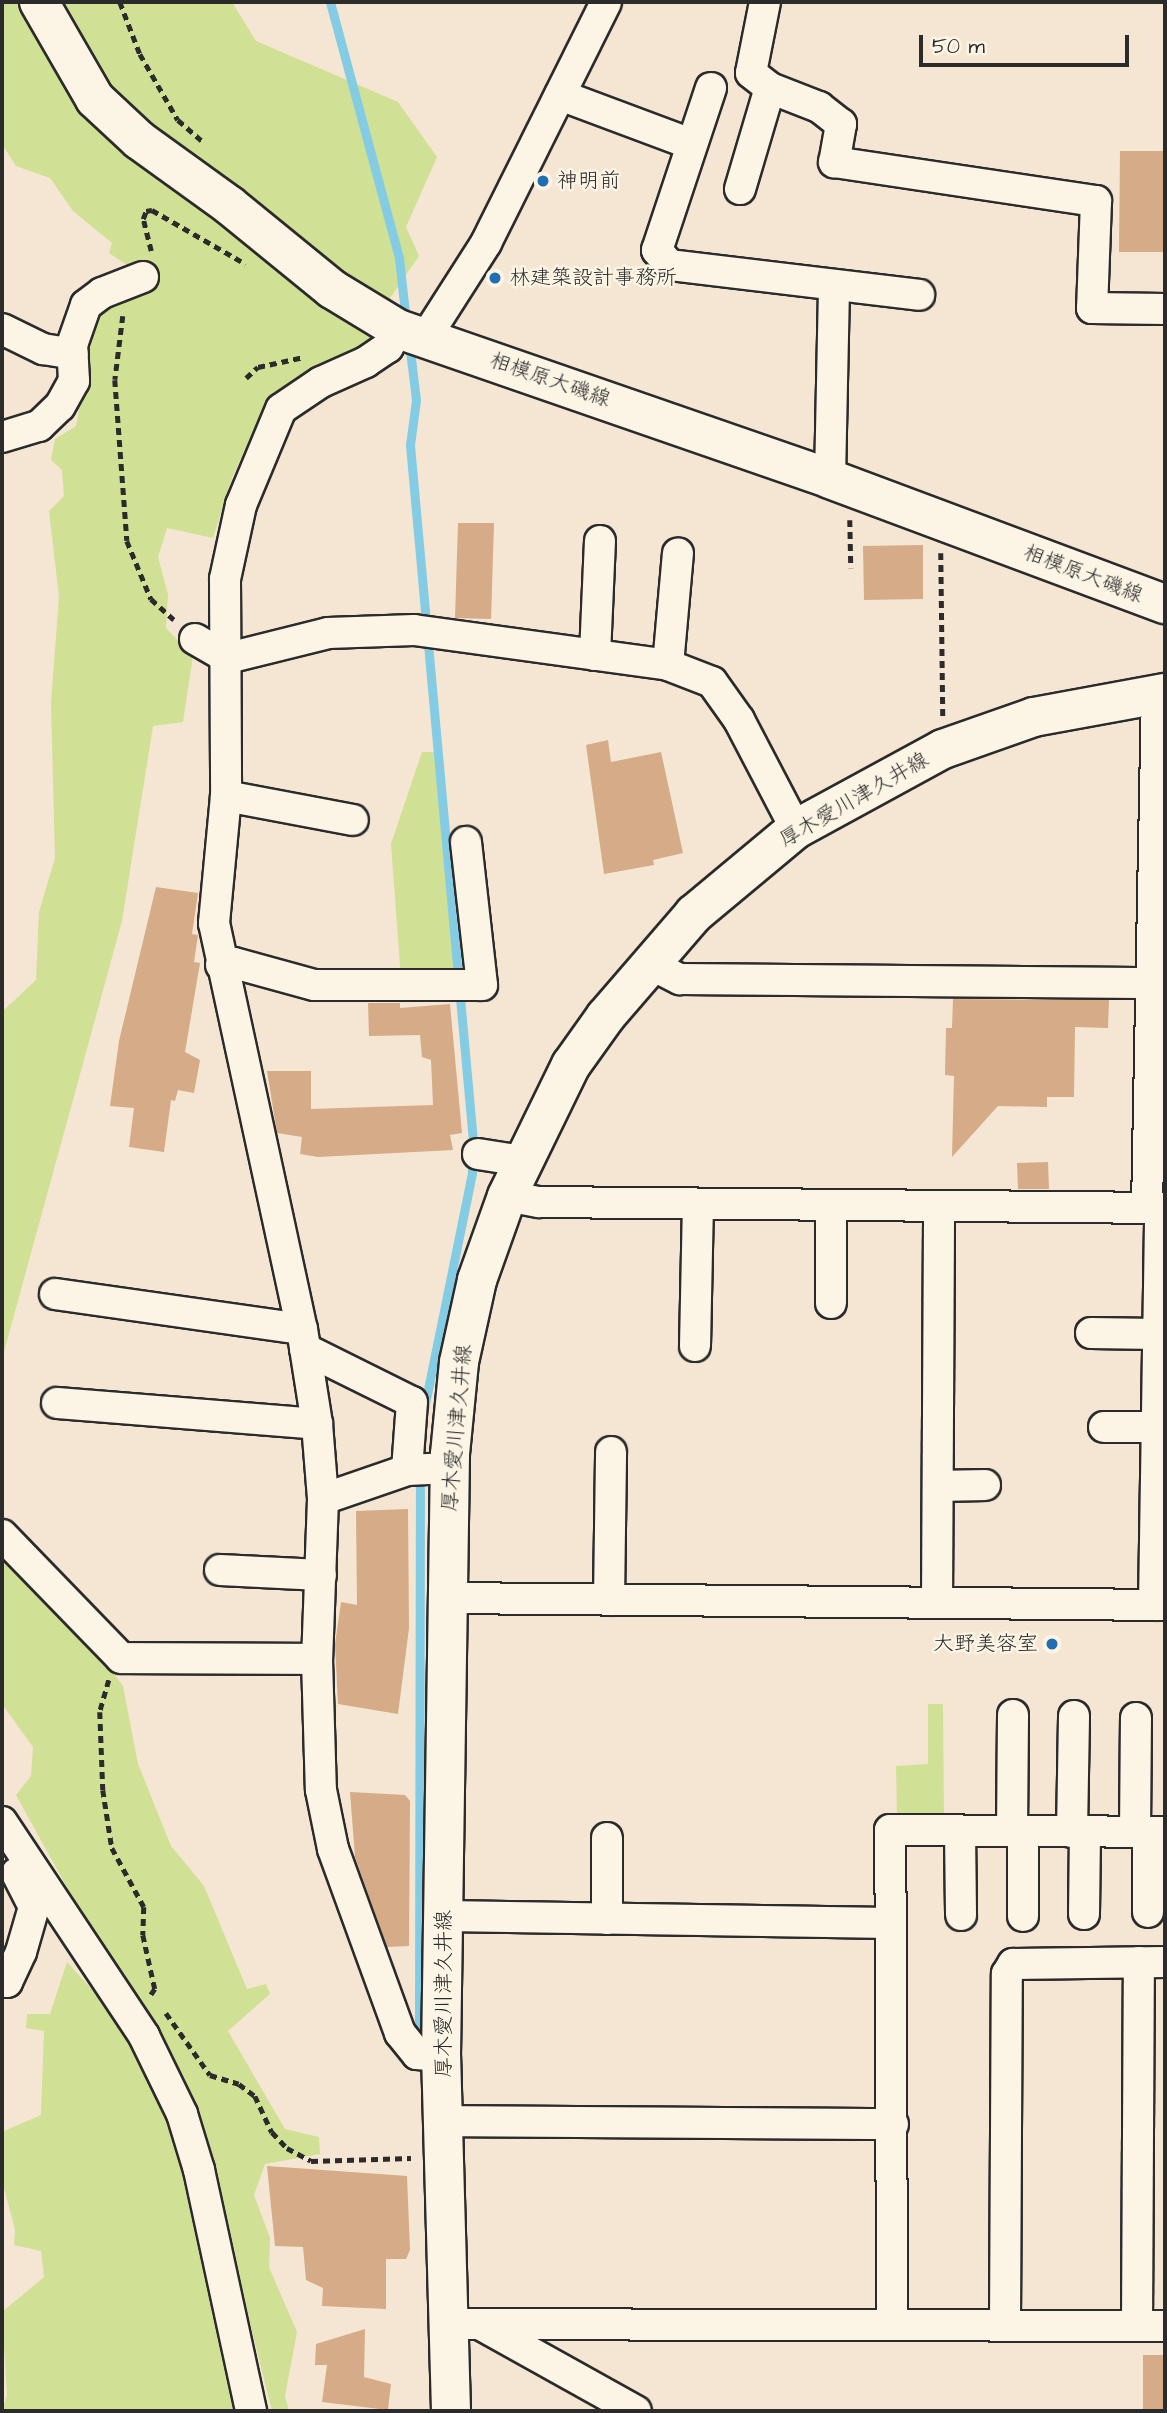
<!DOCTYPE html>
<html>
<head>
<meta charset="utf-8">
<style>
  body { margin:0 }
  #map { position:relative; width:1167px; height:2413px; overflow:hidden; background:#f4e6d2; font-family:"Architects Daughter","Klee One",sans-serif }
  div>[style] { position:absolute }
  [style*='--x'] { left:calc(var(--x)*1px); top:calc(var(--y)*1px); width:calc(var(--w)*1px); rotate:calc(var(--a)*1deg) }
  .green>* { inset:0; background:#d0e094 }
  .stream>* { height:9px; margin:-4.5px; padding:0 4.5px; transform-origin:4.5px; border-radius:4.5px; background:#83cce4 }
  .building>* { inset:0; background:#d6ab87 }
  .path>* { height:4.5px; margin-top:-2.25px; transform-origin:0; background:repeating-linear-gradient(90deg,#2b2b2b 0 7px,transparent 0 12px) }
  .roads { filter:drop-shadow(2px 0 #2b2b2b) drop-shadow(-2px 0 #2b2b2b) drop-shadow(0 2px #2b2b2b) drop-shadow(0 -2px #2b2b2b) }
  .minor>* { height:30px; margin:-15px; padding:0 15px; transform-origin:15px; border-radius:15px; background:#fcf5e5 }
  .major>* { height:38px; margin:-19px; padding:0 19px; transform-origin:19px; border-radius:19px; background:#fcf5e5 }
  .dots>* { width:19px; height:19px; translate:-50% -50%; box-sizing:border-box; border:4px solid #fcf5e5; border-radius:50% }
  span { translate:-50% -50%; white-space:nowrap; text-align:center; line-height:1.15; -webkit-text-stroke:5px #fcf5e5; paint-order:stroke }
  .poi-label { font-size:21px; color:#2b2b2b }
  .left { translate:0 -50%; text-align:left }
  .right { translate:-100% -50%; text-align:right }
  .street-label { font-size:21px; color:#2b2b2b }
  .frame { position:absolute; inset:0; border:4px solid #2b2b2b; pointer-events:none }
  .scale { position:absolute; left:919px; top:35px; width:210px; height:32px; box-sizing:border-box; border:4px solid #2b2b2b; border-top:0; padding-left:9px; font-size:21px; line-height:24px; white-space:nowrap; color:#2b2b2b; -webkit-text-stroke:5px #fcf5e5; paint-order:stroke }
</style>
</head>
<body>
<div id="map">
  <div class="green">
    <i style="clip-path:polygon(2px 2px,232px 2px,256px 41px,398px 102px,437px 157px,406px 227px,419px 256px,388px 301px,376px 338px,354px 354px,321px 365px,267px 401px,232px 478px,213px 538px,167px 528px,158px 557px,168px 594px,166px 628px,193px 656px,183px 722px,153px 726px,122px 921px,2px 1359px,2px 1012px,36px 980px,39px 912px,55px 858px,51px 703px,59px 597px,49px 511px,64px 496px,62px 470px,51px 460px,55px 439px,76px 426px,79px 411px,73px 404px,83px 383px,92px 324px,136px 271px,109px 253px,112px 243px,73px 211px,50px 178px,16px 166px,2px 144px)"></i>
    <i style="clip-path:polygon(422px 752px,434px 752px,455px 979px,401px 979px,391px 844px)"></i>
    <i style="clip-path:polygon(2px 1550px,56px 1615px,92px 1645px,123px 1686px,138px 1764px,171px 1846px,204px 1886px,247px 1989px,266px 1984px,270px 1994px,228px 2031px,285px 2129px,319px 2137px,320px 2154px,265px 2164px,254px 2195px,270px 2238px,269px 2267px,297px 2332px,285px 2396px,289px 2411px,272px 2411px,220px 2204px,239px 2411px,2px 2411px,7px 2395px,2px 2312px,44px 2277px,41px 2251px,14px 2245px,15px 2230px,2px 2180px,2px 2132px,41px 2115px,44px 2031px,26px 2028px,27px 2014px,50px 2014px,67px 1962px,96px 1994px,118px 1980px,16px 1795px,31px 1776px,33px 1747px,2px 1704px)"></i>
    <i style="clip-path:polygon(928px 1704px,943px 1704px,944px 1822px,907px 1823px,906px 1815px,897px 1815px,896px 1766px,928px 1764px)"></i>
  </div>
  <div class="stream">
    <i style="--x:330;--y:2;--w:265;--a:74.9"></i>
    <i style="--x:399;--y:258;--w:63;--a:83.7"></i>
    <i style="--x:409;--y:342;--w:58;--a:83.1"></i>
    <i style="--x:416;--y:400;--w:45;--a:97.6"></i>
    <i style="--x:410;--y:445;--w:699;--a:84.83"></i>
    <i style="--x:473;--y:1141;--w:32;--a:92"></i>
    <i style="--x:472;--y:1173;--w:240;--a:101.5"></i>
    <i style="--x:419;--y:2025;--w:551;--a:-89.9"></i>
  </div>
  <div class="building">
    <i style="clip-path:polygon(1120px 151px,1165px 151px,1165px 252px,1119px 252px)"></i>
    <i style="clip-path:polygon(458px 523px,494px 523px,491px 619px,455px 618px)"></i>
    <i style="clip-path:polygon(923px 545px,923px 599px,864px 600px,863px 546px)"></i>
    <i style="clip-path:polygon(608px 740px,611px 762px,661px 752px,683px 853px,653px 860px,654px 865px,604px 874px,586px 745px)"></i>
    <i style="clip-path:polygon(156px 887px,198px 893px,192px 934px,198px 935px,194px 962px,200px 963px,185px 1052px,200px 1060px,194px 1093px,178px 1090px,175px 1101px,171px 1100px,164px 1152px,129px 1147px,134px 1108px,110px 1106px,119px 1041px)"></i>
    <i style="clip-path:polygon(953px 999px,1109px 1000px,1108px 1028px,1075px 1027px,1074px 1097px,1047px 1097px,1047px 1107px,998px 1106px,952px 1157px,954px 1076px,945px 1075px,946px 1028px,952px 1028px)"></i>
    <i style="clip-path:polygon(368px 1003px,400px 1003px,400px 1008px,450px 1004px,462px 1133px,450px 1135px,453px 1150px,318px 1157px,300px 1154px,302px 1137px,277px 1133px,267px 1071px,311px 1071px,311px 1109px,433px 1105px,431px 1060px,422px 1057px,420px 1035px,369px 1036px)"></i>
    <i style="clip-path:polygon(1048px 1162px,1049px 1189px,1018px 1189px,1017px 1163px)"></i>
    <i style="clip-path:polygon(408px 1509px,409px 1628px,398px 1714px,338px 1704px,335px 1644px,341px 1602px,357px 1605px,356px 1511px)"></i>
    <i style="clip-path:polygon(350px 1792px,405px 1795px,410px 1801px,409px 1946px,387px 1947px,355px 1857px)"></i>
    <i style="clip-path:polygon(267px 2166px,407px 2176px,410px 2250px,406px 2259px,386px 2259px,386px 2309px,322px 2306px,323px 2288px,306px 2280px,303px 2247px,275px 2246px)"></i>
    <i style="clip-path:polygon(365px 2329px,364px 2377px,391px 2384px,388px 2410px,322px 2402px,327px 2365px,315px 2365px,316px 2344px)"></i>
    <i style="clip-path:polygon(1143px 2355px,1165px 2355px,1165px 2411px,1143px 2411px)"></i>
  </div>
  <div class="path">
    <i style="--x:120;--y:2;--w:56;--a:69"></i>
    <i style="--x:140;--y:54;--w:76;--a:60.1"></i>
    <i style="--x:178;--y:120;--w:35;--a:41"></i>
    <i style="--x:151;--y:251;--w:33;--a:-104"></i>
    <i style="--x:143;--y:219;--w:9;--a:-69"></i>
    <i style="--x:146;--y:211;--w:6;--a:-9"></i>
    <i style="--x:152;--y:210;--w:108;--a:29.9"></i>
    <i style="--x:123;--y:316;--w:64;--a:97.1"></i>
    <i style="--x:115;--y:380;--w:161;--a:85.7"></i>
    <i style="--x:127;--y:541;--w:63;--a:67.5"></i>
    <i style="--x:151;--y:599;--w:31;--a:42"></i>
    <i style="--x:246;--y:378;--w:16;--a:-43"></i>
    <i style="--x:258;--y:367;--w:47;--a:-12.3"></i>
    <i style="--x:850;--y:520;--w:48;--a:88.8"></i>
    <i style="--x:941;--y:553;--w:163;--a:89.3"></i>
    <i style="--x:109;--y:1680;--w:33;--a:106"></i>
    <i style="--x:100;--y:1712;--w:78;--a:87.8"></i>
    <i style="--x:103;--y:1790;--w:59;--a:81.2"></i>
    <i style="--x:112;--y:1848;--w:67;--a:61.5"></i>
    <i style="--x:144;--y:1907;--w:28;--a:92"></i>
    <i style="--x:143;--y:1935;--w:55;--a:77.5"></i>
    <i style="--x:155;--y:1989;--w:7;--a:124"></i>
    <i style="--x:166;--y:2013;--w:76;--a:54.6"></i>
    <i style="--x:210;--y:2075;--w:30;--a:17"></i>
    <i style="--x:239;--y:2084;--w:20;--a:37"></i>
    <i style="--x:255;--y:2096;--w:40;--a:65"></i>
    <i style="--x:272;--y:2132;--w:22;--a:47"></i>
    <i style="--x:287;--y:2148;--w:27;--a:28"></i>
    <i style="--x:311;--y:2161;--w:100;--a:-1.7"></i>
  </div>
  <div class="roads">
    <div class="minor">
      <i style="--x:765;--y:2;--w:72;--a:101.2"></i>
      <i style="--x:751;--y:73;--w:24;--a:38"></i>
      <i style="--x:770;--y:88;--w:53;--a:21.2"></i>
      <i style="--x:819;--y:107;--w:28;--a:38"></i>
      <i style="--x:841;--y:124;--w:39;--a:100"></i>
      <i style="--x:834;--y:162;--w:265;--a:8.5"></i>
      <i style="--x:1096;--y:201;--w:107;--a:92.1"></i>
      <i style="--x:1092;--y:308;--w:73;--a:0.8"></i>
      <i style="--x:711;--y:88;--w:171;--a:108.4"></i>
      <i style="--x:657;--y:250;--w:19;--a:51"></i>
      <i style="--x:669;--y:265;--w:252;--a:6.8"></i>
      <i style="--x:560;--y:95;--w:140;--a:20.5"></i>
      <i style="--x:740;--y:189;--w:105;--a:-73.5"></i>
      <i style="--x:2;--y:329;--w:46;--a:26"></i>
      <i style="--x:43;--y:349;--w:30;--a:9"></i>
      <i style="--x:398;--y:329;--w:21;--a:119"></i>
      <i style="--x:388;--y:347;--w:27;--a:146"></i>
      <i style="--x:366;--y:362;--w:49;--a:156"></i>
      <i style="--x:321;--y:382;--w:48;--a:146"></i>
      <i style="--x:281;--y:409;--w:104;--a:112.6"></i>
      <i style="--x:241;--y:505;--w:76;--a:102.2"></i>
      <i style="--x:225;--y:579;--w:217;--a:89.7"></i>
      <i style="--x:226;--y:796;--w:128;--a:95.4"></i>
      <i style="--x:214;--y:923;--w:415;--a:77.8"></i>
      <i style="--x:302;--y:1329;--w:96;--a:81"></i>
      <i style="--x:317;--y:1424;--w:75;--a:85.4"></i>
      <i style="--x:323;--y:1499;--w:160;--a:92.1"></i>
      <i style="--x:317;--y:1659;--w:131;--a:88.3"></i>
      <i style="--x:321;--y:1790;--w:60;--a:78.5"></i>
      <i style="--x:333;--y:1849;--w:196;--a:70"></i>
      <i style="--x:400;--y:2033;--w:27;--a:51"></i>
      <i style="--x:417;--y:2054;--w:24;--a:5"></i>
      <i style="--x:426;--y:337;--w:112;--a:-57.4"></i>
      <i style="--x:486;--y:243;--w:269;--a:-63.5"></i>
      <i style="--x:2;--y:437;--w:39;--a:-17"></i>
      <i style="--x:39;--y:426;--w:29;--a:-44"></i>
      <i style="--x:60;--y:406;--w:29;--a:-61"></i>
      <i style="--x:74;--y:381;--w:36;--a:-93"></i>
      <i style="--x:72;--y:345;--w:42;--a:-70.7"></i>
      <i style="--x:86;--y:305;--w:20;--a:-37"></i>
      <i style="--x:102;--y:293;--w:44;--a:-21.3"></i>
      <i style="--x:830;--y:479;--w:191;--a:-88.8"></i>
      <i style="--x:195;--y:639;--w:38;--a:30"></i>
      <i style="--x:228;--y:658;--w:103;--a:-14"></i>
      <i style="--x:328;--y:633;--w:86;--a:-2"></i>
      <i style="--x:414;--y:630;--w:256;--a:7.8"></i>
      <i style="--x:668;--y:665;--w:112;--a:-84.9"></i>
      <i style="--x:595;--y:655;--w:114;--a:-87.5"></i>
      <i style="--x:668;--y:665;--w:47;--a:21.1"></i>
      <i style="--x:712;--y:682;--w:47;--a:54.6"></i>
      <i style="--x:739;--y:720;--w:123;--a:62.4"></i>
      <i style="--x:226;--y:796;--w:129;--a:10.7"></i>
      <i style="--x:648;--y:963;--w:36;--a:27"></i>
      <i style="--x:680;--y:979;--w:471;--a:0.5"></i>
      <i style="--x:221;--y:965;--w:13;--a:-9"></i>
      <i style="--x:234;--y:963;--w:83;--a:15.4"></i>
      <i style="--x:314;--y:985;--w:168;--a:0"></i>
      <i style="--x:482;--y:985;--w:144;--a:-96.4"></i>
      <i style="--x:478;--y:1154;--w:45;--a:9"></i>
      <i style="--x:507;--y:1196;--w:33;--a:11"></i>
      <i style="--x:539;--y:1202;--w:626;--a:0.55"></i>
      <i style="--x:1147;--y:1208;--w:515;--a:-88.89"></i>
      <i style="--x:55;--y:1294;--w:249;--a:8.1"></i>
      <i style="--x:831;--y:1303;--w:98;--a:-90"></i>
      <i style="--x:1091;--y:1333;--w:67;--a:0.9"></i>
      <i style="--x:695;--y:1346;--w:141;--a:-88.8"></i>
      <i style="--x:305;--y:1349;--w:119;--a:26.4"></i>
      <i style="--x:412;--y:1402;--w:68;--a:94.2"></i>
      <i style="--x:57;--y:1403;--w:261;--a:4.6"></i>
      <i style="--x:1104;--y:1427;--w:53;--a:0"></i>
      <i style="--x:938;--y:1486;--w:47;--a:-1.2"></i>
      <i style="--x:323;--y:1499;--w:89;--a:-19"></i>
      <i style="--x:407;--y:1470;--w:43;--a:-2.7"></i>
      <i style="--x:2;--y:1535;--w:171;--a:45.9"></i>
      <i style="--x:121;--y:1658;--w:196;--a:0.3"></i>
      <i style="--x:220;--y:1570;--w:101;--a:2.8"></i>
      <i style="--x:448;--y:1598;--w:717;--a:0.56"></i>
      <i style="--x:609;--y:1600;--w:148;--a:-89.2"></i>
      <i style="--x:937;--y:1603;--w:396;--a:-89.7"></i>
      <i style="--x:1154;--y:1605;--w:397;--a:-89.1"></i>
      <i style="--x:2;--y:1822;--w:257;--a:56.4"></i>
      <i style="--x:144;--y:2036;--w:87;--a:64"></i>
      <i style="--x:182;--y:2114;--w:59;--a:73.1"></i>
      <i style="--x:199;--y:2170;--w:247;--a:77.8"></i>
      <i style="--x:960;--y:1831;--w:84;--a:89.3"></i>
      <i style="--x:1012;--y:1831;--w:116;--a:-89.5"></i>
      <i style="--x:1135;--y:1831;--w:113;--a:-89.5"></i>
      <i style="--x:1072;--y:1832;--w:116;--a:-89"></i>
      <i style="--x:1148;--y:1832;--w:80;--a:90"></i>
      <i style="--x:1084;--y:1914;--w:82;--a:-89.3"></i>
      <i style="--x:444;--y:1916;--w:447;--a:0.9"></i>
      <i style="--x:1023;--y:1916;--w:85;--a:-90"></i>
      <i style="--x:607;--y:1919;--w:81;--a:-90"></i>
      <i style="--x:2;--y:1982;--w:5;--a:0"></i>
      <i style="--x:7;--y:1982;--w:33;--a:-65"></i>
      <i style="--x:21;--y:1952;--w:47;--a:-73.9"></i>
      <i style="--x:34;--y:1907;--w:38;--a:-117"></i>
      <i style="--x:445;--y:2121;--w:448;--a:0.4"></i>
      <i style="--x:892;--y:2321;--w:491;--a:-90.2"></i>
      <i style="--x:890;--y:1830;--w:275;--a:0.4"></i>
      <i style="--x:1005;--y:2323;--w:349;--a:-89.7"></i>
      <i style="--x:1007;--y:1974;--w:12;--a:-59"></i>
      <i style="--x:1013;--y:1964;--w:152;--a:-0.8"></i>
      <i style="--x:449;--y:2324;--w:716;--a:0.16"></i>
      <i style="--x:1137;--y:2325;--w:363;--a:-89.7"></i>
      <i style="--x:483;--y:2326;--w:175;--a:29.1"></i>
    </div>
    <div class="major">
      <i style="--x:39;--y:2;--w:112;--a:60"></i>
      <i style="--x:95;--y:99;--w:60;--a:43"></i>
      <i style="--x:139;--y:140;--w:111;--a:35.8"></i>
      <i style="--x:229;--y:205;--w:133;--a:39.2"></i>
      <i style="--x:332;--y:289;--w:77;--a:31.2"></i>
      <i style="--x:398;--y:329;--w:457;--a:19.1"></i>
      <i style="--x:830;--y:479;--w:358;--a:20.5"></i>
      <i style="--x:451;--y:2411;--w:355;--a:-91.6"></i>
      <i style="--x:441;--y:2056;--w:602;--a:-89.14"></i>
      <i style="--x:450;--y:1454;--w:92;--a:-84.4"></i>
      <i style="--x:459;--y:1362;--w:84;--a:-77.6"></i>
      <i style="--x:477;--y:1280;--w:89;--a:-70.3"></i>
      <i style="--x:507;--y:1196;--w:146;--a:-64"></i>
      <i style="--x:571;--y:1065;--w:60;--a:-54.5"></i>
      <i style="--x:606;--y:1016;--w:135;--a:-49.2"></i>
      <i style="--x:694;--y:914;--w:133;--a:-39.8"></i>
      <i style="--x:796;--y:829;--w:167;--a:-28.6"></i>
      <i style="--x:943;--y:749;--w:96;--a:-19.4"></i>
      <i style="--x:1034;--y:717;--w:133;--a:-10.4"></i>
    </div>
  </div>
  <div class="dots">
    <i style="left:543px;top:181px;background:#1f6fb2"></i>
    <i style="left:495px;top:278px;background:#1f6fb2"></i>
    <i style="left:1052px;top:1644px;background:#1f6fb2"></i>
  </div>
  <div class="poi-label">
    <span class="left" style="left:557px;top:181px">神明前</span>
    <span class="left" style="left:509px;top:278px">林建築設計事務所</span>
    <span class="right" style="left:1038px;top:1644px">大野美容室</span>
  </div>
  <div class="street-label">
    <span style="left:550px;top:380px;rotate:19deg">相模原大磯線</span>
    <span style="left:1083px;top:574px;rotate:21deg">相模原大磯線</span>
    <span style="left:854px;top:800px;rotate:-30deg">厚木愛川津久井線</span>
    <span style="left:457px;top:1428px;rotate:-85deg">厚木愛川津久井線</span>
    <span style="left:444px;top:1994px;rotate:-90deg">厚木愛川津久井線</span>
  </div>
  <div class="frame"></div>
  <div class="scale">50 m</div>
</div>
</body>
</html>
